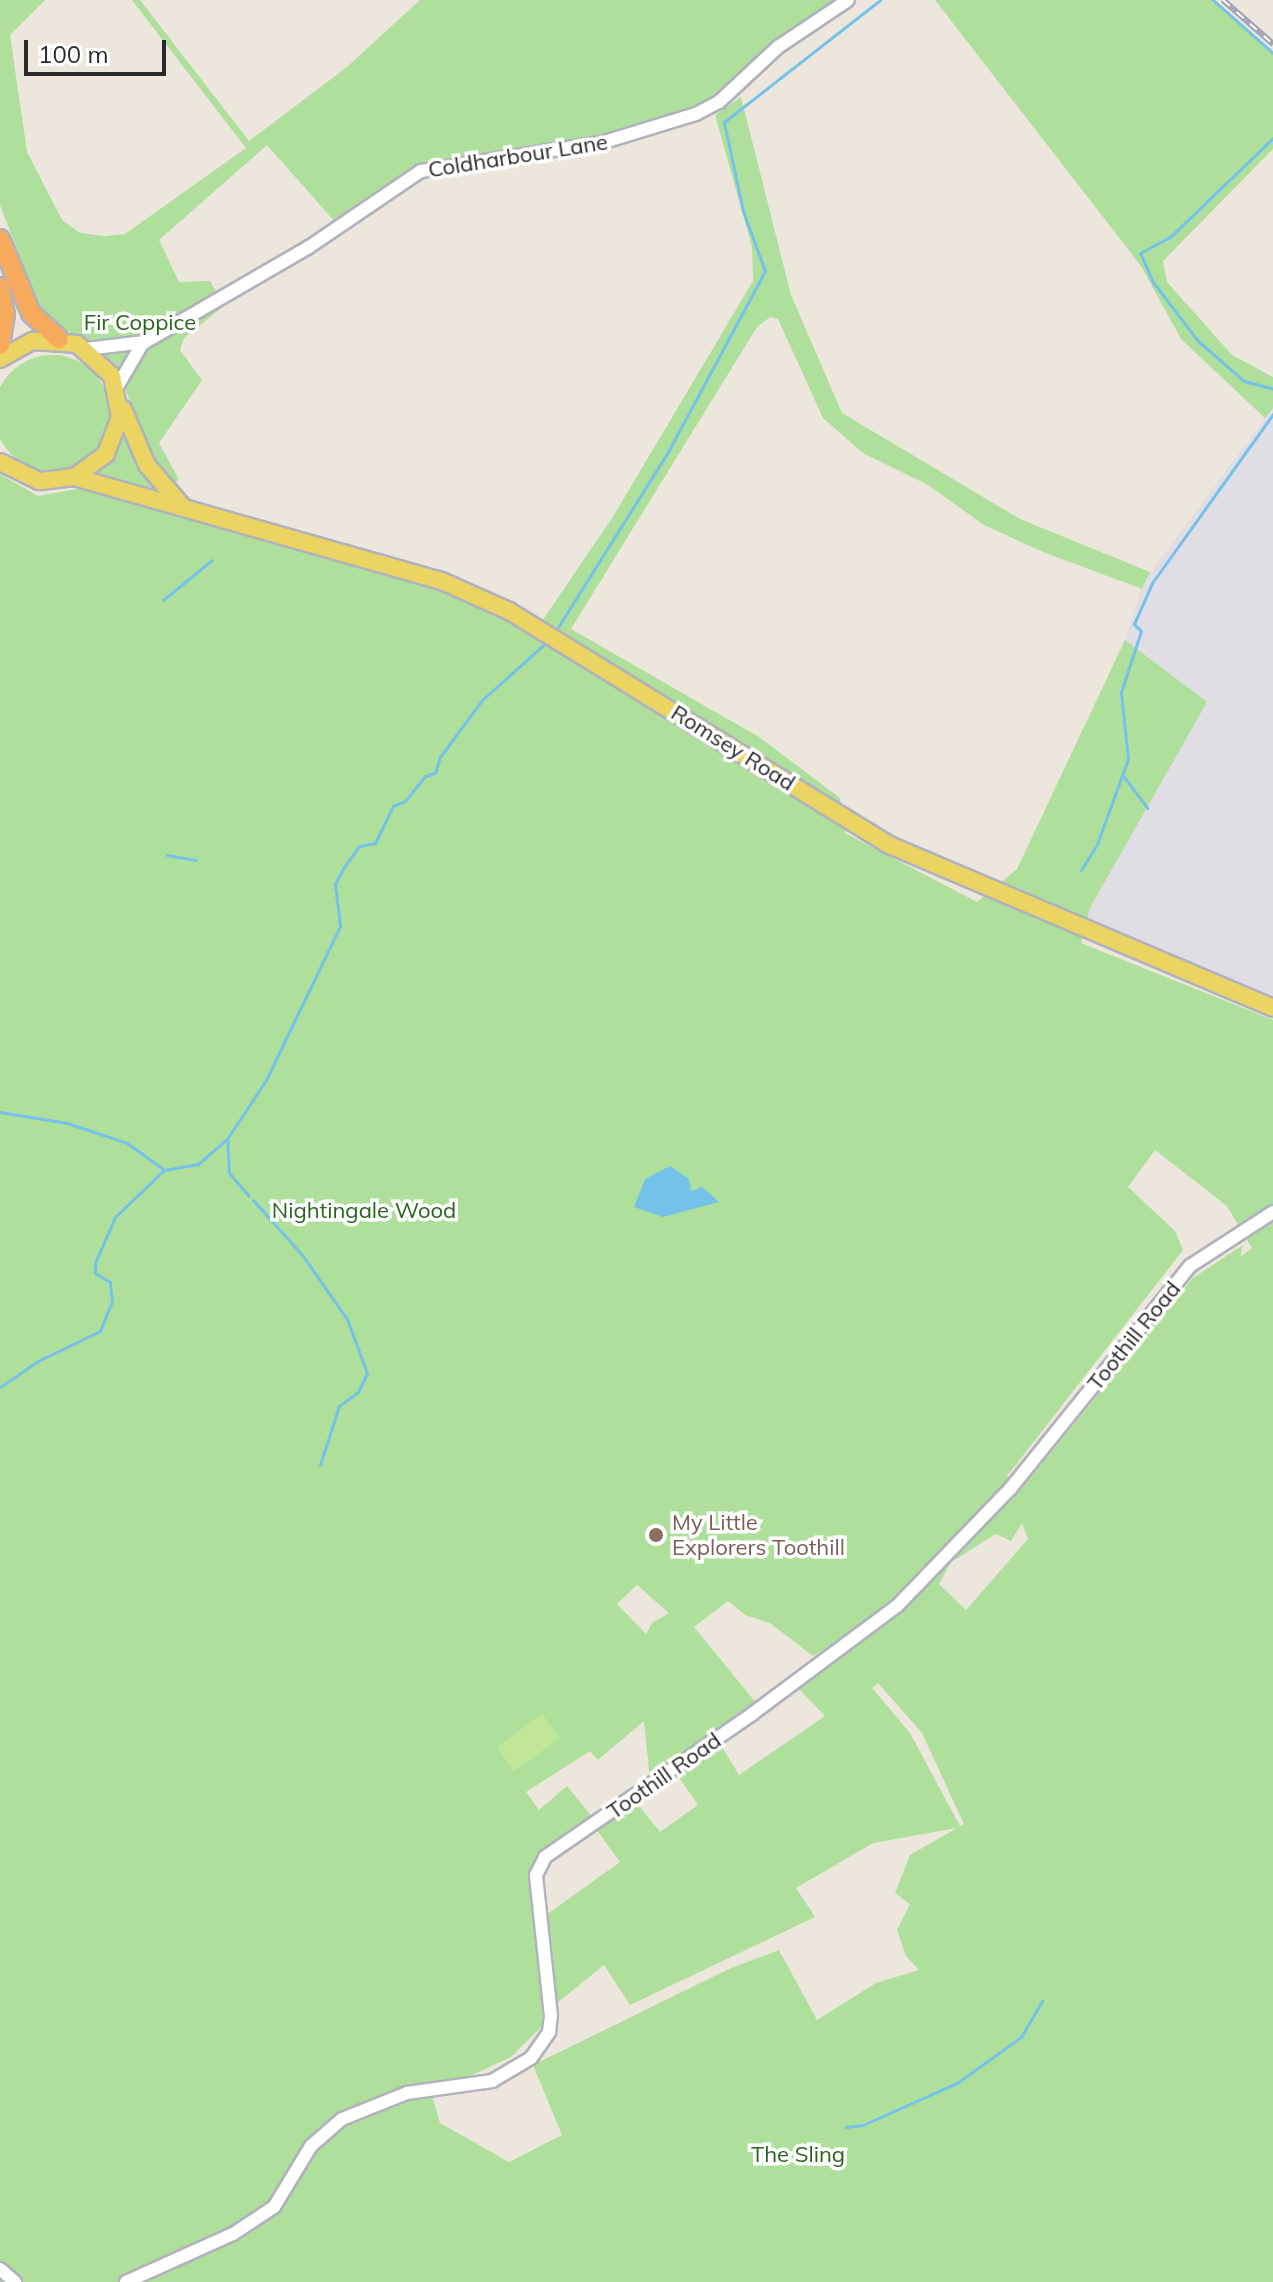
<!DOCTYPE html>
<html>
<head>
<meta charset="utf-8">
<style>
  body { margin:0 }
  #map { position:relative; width:1273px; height:2282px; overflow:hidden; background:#ece6dd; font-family:Mulish,sans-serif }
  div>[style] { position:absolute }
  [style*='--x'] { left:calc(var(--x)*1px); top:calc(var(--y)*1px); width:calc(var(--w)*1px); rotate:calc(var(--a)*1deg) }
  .industrial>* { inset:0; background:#e0dde4 }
  .green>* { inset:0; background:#aee09b }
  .round { border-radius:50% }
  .pitch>* { inset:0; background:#c0e797 }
  .water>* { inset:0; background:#74c2ea }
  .stream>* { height:3px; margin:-1.5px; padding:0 1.5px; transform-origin:1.5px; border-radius:1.5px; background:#74c2ea }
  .roads { filter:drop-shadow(2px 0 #b0b2bd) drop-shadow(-2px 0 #b0b2bd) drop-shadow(0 2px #b0b2bd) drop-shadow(0 -2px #b0b2bd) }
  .minor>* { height:12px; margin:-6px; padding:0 6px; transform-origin:6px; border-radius:6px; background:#fff }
  .major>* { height:16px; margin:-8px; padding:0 8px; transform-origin:8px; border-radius:8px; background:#ebd462 }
  .highway>* { height:18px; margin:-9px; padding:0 9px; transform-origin:9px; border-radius:9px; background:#f8aa5c }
  .rail>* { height:6px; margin-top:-3px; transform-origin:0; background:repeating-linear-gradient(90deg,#fff 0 9px,#a0a1b4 0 18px); box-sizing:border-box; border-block:2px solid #a0a1b4 }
  .dots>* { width:22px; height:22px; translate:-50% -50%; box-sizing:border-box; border:4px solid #fff; border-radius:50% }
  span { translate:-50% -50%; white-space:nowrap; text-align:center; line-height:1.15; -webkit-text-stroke:7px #fff; paint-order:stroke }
  .street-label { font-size:22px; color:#2a2a2a }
  .park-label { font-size:22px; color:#27651d }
  .education-label { font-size:22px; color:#785e54 }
  .left { translate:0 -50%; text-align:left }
  .scale { position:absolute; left:24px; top:40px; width:142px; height:36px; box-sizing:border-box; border:4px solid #2a2a2a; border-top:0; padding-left:10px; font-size:24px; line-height:28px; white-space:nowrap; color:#2a2a2a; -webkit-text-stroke:6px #fff; paint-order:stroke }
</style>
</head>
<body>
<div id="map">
  <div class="industrial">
    <i style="clip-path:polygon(1273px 408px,1273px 1009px,1079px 928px,1206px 703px,1125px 640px,1144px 581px)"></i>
  </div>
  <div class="green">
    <i style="clip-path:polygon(0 0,45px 0,10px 35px,27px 152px,62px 220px,80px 233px,105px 236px,125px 234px,246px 148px,132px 0,140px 0,249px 141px,347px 67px,420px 0,837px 0,703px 102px,652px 125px,597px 138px,417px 167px,336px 223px,267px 145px,159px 240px,179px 282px,210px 281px,224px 306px,184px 338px,180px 350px,202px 380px,159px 443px,179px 480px,169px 485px,143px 446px,125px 386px,111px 360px,42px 314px,0 205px)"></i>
    <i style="clip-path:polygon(935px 0,1212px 0,1273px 55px,1273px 149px,1163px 261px,1167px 282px,1232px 355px,1273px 377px,1273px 408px,1265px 418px,1181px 339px,1141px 266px)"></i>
    <i style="clip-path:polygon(evenodd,741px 97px,791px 295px,842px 413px,1020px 519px,1150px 572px,1142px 589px,1043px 552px,984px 525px,928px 485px,863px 453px,823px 418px,778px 319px,770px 317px,757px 327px,571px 629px,759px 737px,840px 798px,845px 833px,977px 902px,1017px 869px,1125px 640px,1207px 702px,1090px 908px,1081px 943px,1273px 1020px,1273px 2282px,0 2282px,0 474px,38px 496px,82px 488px,112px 494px,401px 574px,464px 595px,534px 633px,614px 515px,753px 281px,752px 247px,715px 115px,741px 97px,1155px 1150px,1227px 1206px,1252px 1248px,1240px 1257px,1243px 1245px,1193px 1278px,1018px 1493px,1007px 1476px,1183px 1250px,1175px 1231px,1128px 1187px,1155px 1150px,741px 97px,1022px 1523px,1028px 1539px,966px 1610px,939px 1584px,951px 1562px,996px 1534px,1011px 1541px,1022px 1523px,741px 97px,637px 1585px,669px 1613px,652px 1623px,646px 1634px,617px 1604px,637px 1585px,741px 97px,728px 1601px,745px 1615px,770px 1623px,813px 1656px,858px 1629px,852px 1650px,802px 1679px,799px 1689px,825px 1716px,739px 1775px,719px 1742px,676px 1773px,698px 1805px,660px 1832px,636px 1802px,596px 1829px,620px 1862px,546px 1915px,556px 2004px,604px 1965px,630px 2005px,815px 1917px,796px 1888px,873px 1843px,957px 1828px,910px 1855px,895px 1893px,910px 1904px,897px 1930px,906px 1956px,919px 1970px,876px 1983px,817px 2020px,779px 1950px,731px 1968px,533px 2065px,562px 2135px,509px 2162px,440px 2123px,429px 2085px,470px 2076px,511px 2057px,542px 2026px,541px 1854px,594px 1819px,567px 1786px,539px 1810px,526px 1792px,590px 1751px,598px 1760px,644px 1721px,650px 1780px,757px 1704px,694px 1627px,728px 1601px,741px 97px,878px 1683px,922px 1733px,964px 1824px,960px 1826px,910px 1733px,872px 1688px,878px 1683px)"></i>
    <i class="round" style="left:-6px;top:355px;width:116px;height:116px"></i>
    <i style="clip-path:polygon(124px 429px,130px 447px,160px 493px,90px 473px)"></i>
  </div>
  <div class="pitch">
    <i style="clip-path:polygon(542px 1714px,560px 1738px,514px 1771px,497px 1747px)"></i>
  </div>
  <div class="water">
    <i style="clip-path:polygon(670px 1166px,689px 1179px,691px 1191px,702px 1187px,719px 1202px,663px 1217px,634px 1207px,645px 1179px)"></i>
  </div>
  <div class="stream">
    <i style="--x:1213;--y:0;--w:80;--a:41.5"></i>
    <i style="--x:1273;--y:138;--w:143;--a:136.1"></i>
    <i style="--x:1170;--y:237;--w:34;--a:152"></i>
    <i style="--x:1140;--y:253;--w:32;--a:66"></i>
    <i style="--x:1153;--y:282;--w:74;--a:52.7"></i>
    <i style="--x:1198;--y:341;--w:61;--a:41"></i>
    <i style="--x:1244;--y:381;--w:30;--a:15"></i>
    <i style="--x:163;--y:600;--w:63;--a:-39.2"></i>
    <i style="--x:555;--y:632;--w:215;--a:-57.9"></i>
    <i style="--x:669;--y:450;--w:203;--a:-61.8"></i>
    <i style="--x:765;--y:271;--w:64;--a:-110.1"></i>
    <i style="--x:743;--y:211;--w:91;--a:-102.1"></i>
    <i style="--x:724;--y:122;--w:198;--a:-38"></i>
    <i style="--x:1124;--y:777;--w:39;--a:53"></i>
    <i style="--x:167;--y:855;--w:29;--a:10"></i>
    <i style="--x:1081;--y:870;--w:31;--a:-58"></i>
    <i style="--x:1097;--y:844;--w:90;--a:-70"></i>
    <i style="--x:1128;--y:759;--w:67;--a:-96"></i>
    <i style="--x:1121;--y:692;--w:64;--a:-71.8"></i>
    <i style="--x:1141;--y:631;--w:10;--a:-135"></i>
    <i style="--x:1134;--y:624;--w:45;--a:-66.3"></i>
    <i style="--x:1152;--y:583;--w:208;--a:-54.4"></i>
    <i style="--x:0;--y:1112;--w:68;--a:9.3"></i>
    <i style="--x:67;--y:1123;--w:63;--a:18.4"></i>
    <i style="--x:127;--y:1143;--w:44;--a:35.8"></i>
    <i style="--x:249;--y:1196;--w:30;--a:-131"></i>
    <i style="--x:229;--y:1173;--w:34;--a:-93"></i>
    <i style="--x:227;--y:1139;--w:71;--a:-56.5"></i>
    <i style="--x:266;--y:1080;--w:171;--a:-64.3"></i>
    <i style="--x:340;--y:926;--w:42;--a:-96.8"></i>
    <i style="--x:335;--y:884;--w:19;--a:-62"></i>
    <i style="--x:344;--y:867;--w:26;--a:-54"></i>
    <i style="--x:359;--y:846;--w:16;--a:-11"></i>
    <i style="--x:375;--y:843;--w:41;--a:-64.1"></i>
    <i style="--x:393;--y:806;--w:13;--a:-23"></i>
    <i style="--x:405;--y:801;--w:32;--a:-51"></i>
    <i style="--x:425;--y:776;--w:10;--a:-17"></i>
    <i style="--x:435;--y:773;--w:17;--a:-73"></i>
    <i style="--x:440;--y:757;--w:71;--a:-53.6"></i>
    <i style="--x:482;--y:700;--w:89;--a:-41.8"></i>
    <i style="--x:253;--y:1200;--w:75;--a:48.2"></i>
    <i style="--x:303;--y:1256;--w:77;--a:55.1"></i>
    <i style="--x:347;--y:1319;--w:58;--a:69.7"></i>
    <i style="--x:367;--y:1373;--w:21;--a:115"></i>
    <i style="--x:358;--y:1392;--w:24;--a:144"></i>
    <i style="--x:339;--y:1406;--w:62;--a:107.9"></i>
    <i style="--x:0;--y:1387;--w:46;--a:-34.4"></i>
    <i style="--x:38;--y:1361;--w:69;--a:-25.8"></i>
    <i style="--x:100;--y:1331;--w:31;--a:-68"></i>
    <i style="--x:112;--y:1302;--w:20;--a:-96"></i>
    <i style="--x:110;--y:1282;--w:17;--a:-149"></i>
    <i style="--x:95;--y:1273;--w:10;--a:-90"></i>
    <i style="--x:95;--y:1263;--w:50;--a:-66.5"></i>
    <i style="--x:115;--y:1217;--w:68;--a:-43.8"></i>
    <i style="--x:164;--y:1170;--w:35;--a:-10"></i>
    <i style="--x:198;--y:1164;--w:38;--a:-41"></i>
    <i style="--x:846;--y:2127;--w:17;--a:-7"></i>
    <i style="--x:863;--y:2125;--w:103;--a:-24.1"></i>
    <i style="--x:957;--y:2083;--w:79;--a:-35.7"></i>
    <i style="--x:1021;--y:2037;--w:42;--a:-59.7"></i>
  </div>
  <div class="roads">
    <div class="minor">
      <i style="--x:86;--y:349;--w:59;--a:-6.8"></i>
      <i style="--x:145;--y:342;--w:190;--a:-30.1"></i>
      <i style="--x:309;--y:247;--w:135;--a:-34.2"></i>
      <i style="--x:421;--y:171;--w:185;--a:-9"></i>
      <i style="--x:604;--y:142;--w:96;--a:-16.9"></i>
      <i style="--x:696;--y:114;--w:26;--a:-28"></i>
      <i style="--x:719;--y:102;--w:81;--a:-43"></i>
      <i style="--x:778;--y:47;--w:84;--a:-33.9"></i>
      <i style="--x:117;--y:387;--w:50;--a:-59.8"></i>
      <i style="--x:0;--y:2269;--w:20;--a:41"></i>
      <i style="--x:126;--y:2282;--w:117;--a:-24.2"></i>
      <i style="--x:233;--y:2234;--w:49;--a:-33.4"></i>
      <i style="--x:274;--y:2207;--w:71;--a:-58.8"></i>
      <i style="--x:311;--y:2146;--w:41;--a:-41.1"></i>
      <i style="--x:342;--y:2119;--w:70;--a:-21.8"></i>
      <i style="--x:407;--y:2093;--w:86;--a:-8"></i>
      <i style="--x:492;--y:2081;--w:45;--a:-30.5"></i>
      <i style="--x:531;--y:2058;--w:32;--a:-55"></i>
      <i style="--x:549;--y:2032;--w:16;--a:-83"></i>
      <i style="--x:551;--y:2016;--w:142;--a:-96.1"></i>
      <i style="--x:536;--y:1875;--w:20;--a:-63"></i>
      <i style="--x:545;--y:1857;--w:252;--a:-34.6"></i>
      <i style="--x:752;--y:1714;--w:181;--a:-36.7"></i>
      <i style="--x:897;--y:1606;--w:163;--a:-46"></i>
      <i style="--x:1010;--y:1489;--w:287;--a:-51.1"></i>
      <i style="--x:1190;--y:1266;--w:99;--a:-33"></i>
    </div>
    <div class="major">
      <i style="--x:0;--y:359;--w:38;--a:-29"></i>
      <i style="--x:33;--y:341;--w:44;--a:3.9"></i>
      <i style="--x:77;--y:344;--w:47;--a:42.4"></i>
      <i style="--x:112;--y:376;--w:42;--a:79"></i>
      <i style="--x:120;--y:417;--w:40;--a:111"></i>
      <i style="--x:106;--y:454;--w:39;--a:144"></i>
      <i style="--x:74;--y:477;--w:35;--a:173"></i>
      <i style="--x:39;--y:481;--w:43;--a:-154"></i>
      <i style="--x:123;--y:409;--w:61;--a:66.8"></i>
      <i style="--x:147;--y:465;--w:55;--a:49.4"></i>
      <i style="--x:74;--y:477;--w:382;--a:15.8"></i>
      <i style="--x:442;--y:581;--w:73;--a:24.1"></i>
      <i style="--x:509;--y:611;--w:444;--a:31.6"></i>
      <i style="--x:887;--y:844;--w:419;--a:23"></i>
    </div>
    <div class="highway">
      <i style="--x:0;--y:239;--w:80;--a:67.3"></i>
      <i style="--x:31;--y:313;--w:38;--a:43"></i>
      <i style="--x:0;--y:287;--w:27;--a:80"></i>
      <i style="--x:5;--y:314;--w:31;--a:99"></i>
    </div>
  </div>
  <div class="rail">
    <i style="--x:1223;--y:0;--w:67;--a:41.3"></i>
  </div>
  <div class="dots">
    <i style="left:656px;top:1535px;background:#8d6e63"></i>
  </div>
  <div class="street-label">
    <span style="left:518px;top:156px;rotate:-9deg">Coldharbour Lane</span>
    <span style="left:733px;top:748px;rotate:32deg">Romsey Road</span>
    <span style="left:1134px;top:1336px;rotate:-51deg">Toothill Road</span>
    <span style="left:664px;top:1776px;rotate:-35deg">Toothill Road</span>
  </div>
  <div class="park-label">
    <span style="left:140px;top:323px">Fir Coppice</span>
    <span style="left:364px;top:1211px">Nightingale Wood</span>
    <span style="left:798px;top:2155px">The Sling</span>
  </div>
  <div class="education-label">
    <span class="left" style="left:672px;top:1535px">My Little<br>Explorers Toothill</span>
  </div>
  <div class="scale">100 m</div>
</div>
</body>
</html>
